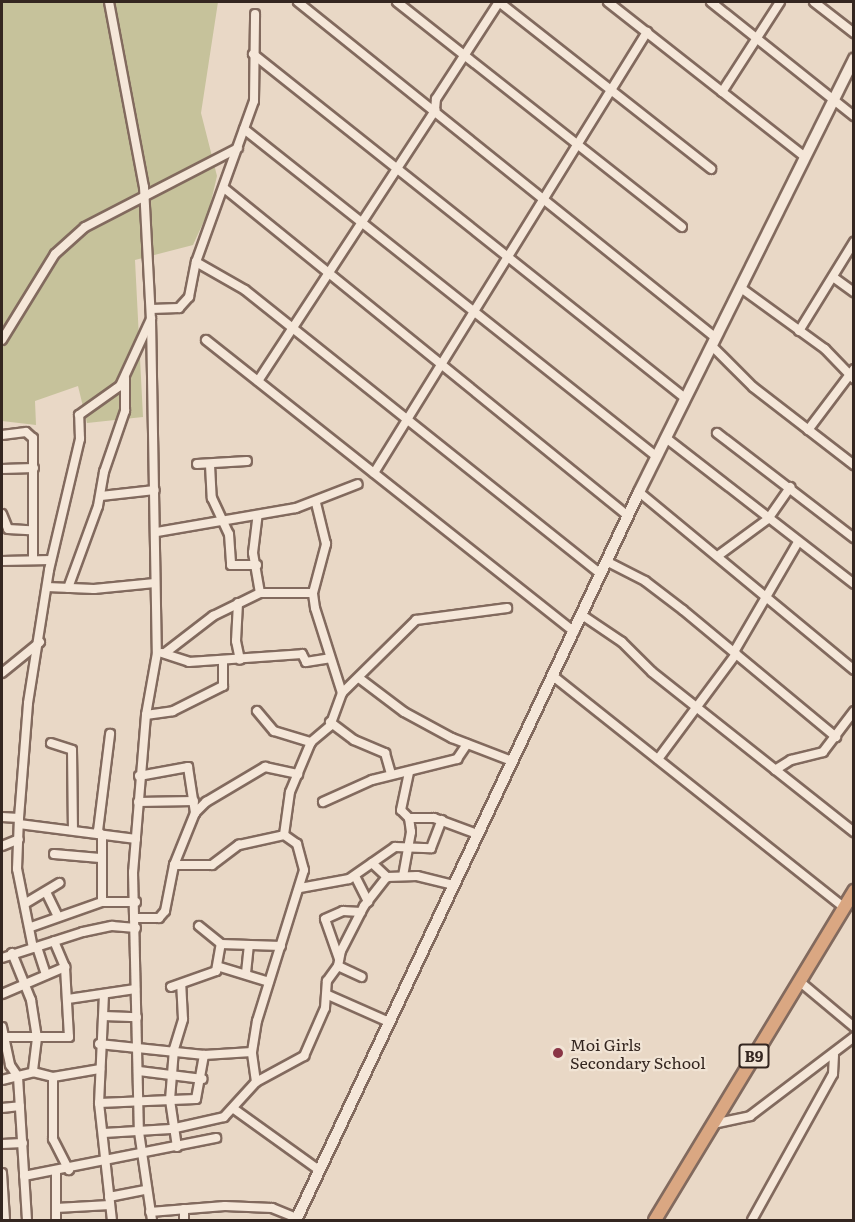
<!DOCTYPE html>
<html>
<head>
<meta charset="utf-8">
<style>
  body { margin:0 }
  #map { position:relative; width:855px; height:1222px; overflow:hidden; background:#e9d8c6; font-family:Literata,serif }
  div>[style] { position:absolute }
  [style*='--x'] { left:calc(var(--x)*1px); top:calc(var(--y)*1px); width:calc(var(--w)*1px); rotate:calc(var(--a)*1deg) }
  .green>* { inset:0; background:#c6c29b }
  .roads { filter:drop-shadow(2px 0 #826a5e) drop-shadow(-2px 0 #826a5e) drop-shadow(0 2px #826a5e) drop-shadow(0 -2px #826a5e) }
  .minor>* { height:8px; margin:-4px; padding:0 4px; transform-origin:4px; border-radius:4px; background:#f5e7d9 }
  .secondary>* { height:10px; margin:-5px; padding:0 5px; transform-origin:5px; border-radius:5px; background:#f5e7d9 }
  .trunk>* { height:12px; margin:-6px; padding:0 6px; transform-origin:6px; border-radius:6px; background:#daa782 }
  .dots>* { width:16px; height:16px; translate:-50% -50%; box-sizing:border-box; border:3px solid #f1e4d5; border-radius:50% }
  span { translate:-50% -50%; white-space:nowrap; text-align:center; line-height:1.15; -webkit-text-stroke:4.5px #f1e4d5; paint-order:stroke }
  .shield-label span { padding:2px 4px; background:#f1e4d5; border:2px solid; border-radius:4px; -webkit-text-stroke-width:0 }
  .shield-label { font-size:15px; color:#342620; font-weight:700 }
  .poi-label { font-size:16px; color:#342620 }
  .left { translate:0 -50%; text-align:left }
  .frame { position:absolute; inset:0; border:3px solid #342620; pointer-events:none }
</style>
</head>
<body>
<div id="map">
  <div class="green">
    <i style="clip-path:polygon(2px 2px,218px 2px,201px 113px,217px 176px,209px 210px,193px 245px,135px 260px,143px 417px,87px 423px,78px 386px,35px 401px,36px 425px,2px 421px)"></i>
  </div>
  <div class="roads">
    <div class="minor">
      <i style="--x:109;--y:2;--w:188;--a:79.3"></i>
      <i style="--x:144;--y:187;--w:132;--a:87"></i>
      <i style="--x:151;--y:319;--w:334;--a:89"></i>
      <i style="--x:157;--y:653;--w:63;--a:100.1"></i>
      <i style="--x:146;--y:715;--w:158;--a:94.7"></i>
      <i style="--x:133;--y:872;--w:260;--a:88.7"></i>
      <i style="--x:139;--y:1132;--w:89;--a:81.6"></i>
      <i style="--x:298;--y:2;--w:536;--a:38.79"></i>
      <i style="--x:397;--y:2;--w:363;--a:38.3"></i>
      <i style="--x:499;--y:2;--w:270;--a:38.2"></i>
      <i style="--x:608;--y:2;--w:251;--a:38.2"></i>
      <i style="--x:711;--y:2;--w:183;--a:38.6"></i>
      <i style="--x:814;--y:2;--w:51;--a:37.8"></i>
      <i style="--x:253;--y:54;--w:552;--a:38.53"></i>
      <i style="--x:722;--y:92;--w:107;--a:-57.2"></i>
      <i style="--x:244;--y:129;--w:526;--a:38.44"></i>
      <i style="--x:224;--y:188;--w:520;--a:39.07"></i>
      <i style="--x:196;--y:262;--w:56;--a:29.7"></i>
      <i style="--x:245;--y:290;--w:455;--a:38.6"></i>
      <i style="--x:833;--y:277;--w:26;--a:36"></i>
      <i style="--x:741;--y:288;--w:104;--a:36"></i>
      <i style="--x:825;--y:349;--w:42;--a:46"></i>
      <i style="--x:151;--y:309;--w:28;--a:-2"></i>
      <i style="--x:179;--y:308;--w:15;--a:-48"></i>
      <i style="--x:189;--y:297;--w:36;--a:-79"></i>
      <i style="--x:196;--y:262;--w:171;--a:-70.2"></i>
      <i style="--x:254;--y:101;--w:87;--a:-89.3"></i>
      <i style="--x:799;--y:331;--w:105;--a:-58.3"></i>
      <i style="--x:2;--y:340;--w:101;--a:-58.4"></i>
      <i style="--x:55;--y:254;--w:40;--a:-42"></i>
      <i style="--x:85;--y:227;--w:172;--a:-27.3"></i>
      <i style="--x:206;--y:340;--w:470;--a:38.4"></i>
      <i style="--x:712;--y:346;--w:58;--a:45"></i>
      <i style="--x:753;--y:387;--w:128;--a:37.7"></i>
      <i style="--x:258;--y:381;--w:324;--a:-56.8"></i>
      <i style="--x:435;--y:110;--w:11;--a:-85"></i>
      <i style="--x:436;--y:99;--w:116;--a:-57"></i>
      <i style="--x:808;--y:430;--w:76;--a:-53"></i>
      <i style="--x:717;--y:433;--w:173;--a:37.5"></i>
      <i style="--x:2;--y:435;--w:24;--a:-7"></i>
      <i style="--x:26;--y:432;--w:9;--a:41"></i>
      <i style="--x:33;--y:438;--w:120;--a:90"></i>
      <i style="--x:666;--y:438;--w:238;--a:37.8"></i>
      <i style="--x:197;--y:464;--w:50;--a:-3.4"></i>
      <i style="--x:210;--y:465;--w:33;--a:87"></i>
      <i style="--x:212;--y:498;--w:40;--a:65"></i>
      <i style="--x:229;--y:534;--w:31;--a:86"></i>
      <i style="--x:231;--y:565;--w:26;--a:0"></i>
      <i style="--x:2;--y:469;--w:32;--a:-2"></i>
      <i style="--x:374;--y:473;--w:519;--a:-58.24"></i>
      <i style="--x:639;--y:492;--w:279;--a:39.6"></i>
      <i style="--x:101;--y:496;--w:54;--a:-6.3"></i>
      <i style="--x:2;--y:514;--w:16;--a:68"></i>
      <i style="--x:8;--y:529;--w:22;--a:3"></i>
      <i style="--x:157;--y:532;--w:141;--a:-9.8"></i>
      <i style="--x:296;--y:508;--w:66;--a:-21.2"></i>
      <i style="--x:719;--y:555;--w:61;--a:-36.3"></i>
      <i style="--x:768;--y:519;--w:39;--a:-55"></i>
      <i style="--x:2;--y:561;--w:49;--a:-1.2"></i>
      <i style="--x:606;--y:561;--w:44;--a:27.1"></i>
      <i style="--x:645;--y:581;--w:48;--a:37.3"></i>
      <i style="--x:683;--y:610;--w:199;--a:39.7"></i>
      <i style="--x:47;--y:587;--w:47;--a:2.4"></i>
      <i style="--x:94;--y:589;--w:61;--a:-5.6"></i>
      <i style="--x:68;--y:588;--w:87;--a:-69.9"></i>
      <i style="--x:98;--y:506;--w:35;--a:-80"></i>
      <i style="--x:104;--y:472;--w:65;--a:-71"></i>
      <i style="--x:125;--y:411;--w:33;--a:-90"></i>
      <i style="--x:260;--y:593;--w:53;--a:0"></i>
      <i style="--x:238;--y:603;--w:38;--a:93"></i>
      <i style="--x:236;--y:641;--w:19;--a:78"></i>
      <i style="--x:582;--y:615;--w:48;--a:34"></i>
      <i style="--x:622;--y:642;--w:42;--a:45"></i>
      <i style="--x:652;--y:672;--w:258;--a:38.4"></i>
      <i style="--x:734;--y:652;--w:127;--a:-59.8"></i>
      <i style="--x:162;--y:653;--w:28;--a:18"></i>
      <i style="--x:189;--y:662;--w:113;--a:-4"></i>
      <i style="--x:302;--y:654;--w:9;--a:63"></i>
      <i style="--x:306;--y:662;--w:24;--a:-9"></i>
      <i style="--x:165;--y:653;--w:61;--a:-37.6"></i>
      <i style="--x:213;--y:616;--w:52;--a:-26.1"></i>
      <i style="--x:260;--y:593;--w:41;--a:-99.9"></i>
      <i style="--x:253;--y:553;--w:38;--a:-83"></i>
      <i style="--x:2;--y:673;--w:49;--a:-39.2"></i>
      <i style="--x:553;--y:676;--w:371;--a:38.5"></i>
      <i style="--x:359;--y:678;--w:56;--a:37.1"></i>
      <i style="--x:404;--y:712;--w:55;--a:28.4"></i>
      <i style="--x:452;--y:738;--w:64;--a:21"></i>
      <i style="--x:342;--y:693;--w:104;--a:-44.6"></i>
      <i style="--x:416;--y:620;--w:92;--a:-7.5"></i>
      <i style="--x:257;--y:711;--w:26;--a:50"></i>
      <i style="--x:274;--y:731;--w:39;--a:17"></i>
      <i style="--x:146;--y:715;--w:27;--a:-8"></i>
      <i style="--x:173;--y:711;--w:56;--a:-26.6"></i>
      <i style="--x:223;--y:686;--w:25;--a:-90"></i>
      <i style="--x:330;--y:722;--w:30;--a:37"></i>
      <i style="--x:354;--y:740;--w:34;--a:23"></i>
      <i style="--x:385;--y:753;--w:22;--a:74"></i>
      <i style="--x:51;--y:743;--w:22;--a:18"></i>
      <i style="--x:72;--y:750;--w:80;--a:89.3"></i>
      <i style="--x:658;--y:759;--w:131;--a:-53.4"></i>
      <i style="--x:775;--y:770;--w:19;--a:-32"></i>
      <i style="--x:791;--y:760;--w:33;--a:-14"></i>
      <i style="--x:823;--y:752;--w:51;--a:-52.9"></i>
      <i style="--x:139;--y:776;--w:50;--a:-10.4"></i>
      <i style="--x:188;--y:767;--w:47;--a:81.3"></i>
      <i style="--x:138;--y:802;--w:56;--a:-1"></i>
      <i style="--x:323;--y:802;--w:54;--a:-24.2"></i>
      <i style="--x:372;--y:780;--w:88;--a:-13.9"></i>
      <i style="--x:457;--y:759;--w:18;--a:-56"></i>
      <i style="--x:2;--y:817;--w:17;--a:3"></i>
      <i style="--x:409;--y:818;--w:25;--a:0"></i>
      <i style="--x:434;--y:818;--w:46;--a:20.4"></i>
      <i style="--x:19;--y:824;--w:118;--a:7.3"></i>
      <i style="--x:2;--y:846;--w:18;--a:-22"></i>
      <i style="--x:54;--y:854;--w:46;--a:5"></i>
      <i style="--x:372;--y:863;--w:21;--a:43"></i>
      <i style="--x:174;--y:865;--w:38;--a:0"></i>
      <i style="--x:212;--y:865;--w:34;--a:-37"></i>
      <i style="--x:239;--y:845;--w:46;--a:-12.5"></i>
      <i style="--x:355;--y:876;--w:29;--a:63"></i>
      <i style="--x:403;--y:876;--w:45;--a:-79.7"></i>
      <i style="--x:411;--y:832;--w:14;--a:-98"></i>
      <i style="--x:409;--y:818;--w:11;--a:-135"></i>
      <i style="--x:401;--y:810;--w:38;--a:-78"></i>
      <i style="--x:300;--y:888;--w:50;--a:-10.4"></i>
      <i style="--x:349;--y:879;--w:56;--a:-34.8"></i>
      <i style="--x:395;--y:847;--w:36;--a:2"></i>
      <i style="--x:431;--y:848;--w:30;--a:-69"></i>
      <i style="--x:47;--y:894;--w:25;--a:64"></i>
      <i style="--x:102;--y:902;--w:67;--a:-90"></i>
      <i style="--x:102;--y:835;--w:6;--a:-135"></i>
      <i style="--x:98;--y:831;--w:98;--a:-82.9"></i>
      <i style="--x:26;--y:903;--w:39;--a:-31"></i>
      <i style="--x:134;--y:918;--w:25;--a:0"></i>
      <i style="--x:159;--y:918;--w:9;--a:-49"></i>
      <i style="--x:165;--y:911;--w:47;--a:-78.9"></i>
      <i style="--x:174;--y:865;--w:56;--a:-68"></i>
      <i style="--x:195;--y:813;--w:16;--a:-45"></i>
      <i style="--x:206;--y:802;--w:69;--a:-30.7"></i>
      <i style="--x:265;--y:767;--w:34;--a:12"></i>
      <i style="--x:199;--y:926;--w:28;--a:39"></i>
      <i style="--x:221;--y:944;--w:60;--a:1.9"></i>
      <i style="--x:31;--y:927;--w:75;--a:-19.4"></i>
      <i style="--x:102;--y:902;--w:34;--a:0"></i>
      <i style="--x:37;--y:947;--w:29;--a:72"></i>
      <i style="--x:33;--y:948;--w:81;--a:-101.4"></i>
      <i style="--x:17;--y:869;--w:51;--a:-87.8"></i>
      <i style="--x:19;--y:818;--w:115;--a:-85.5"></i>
      <i style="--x:28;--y:703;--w:135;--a:-81"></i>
      <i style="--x:49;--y:570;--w:135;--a:-76.7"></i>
      <i style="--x:80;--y:439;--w:24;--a:-92"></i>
      <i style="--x:79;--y:415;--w:50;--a:-35.3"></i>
      <i style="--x:120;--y:386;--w:74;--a:-65.2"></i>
      <i style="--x:12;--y:953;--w:51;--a:68"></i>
      <i style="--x:31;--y:1000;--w:38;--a:81"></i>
      <i style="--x:37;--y:1038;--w:34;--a:97"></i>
      <i style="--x:2;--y:958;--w:85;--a:-17.8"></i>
      <i style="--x:83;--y:932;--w:30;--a:-12"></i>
      <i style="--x:112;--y:926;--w:24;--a:5"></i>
      <i style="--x:339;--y:959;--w:42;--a:-109.3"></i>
      <i style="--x:325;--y:919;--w:20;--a:-24"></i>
      <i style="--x:343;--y:911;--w:18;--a:3"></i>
      <i style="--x:338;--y:966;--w:26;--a:25"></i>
      <i style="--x:220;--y:967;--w:51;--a:17"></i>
      <i style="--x:246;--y:973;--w:28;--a:-84"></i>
      <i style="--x:799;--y:981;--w:72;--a:39.9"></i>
      <i style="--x:171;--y:987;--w:48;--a:-19.6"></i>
      <i style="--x:216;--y:971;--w:27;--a:-80"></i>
      <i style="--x:2;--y:994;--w:69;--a:-23.2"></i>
      <i style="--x:65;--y:967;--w:28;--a:-113"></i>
      <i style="--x:104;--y:994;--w:109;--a:92.6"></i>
      <i style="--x:99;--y:1103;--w:118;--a:83.7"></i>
      <i style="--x:328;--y:995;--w:67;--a:23.9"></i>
      <i style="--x:68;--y:999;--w:68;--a:-8.5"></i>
      <i style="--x:104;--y:1016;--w:33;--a:2"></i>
      <i style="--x:2;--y:1027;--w:39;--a:78"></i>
      <i style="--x:10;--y:1065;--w:14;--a:56"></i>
      <i style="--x:18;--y:1077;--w:143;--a:86.4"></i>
      <i style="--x:4;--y:1037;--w:65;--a:0"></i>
      <i style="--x:69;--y:1037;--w:70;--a:-93.3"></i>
      <i style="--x:99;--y:1044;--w:106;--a:6"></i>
      <i style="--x:204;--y:1055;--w:48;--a:-3.6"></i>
      <i style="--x:139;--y:1071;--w:64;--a:7.2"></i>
      <i style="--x:53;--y:1077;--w:62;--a:90"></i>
      <i style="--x:53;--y:1139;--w:35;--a:63"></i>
      <i style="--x:2;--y:1080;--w:32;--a:-14"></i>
      <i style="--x:33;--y:1072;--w:21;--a:14"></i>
      <i style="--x:53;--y:1077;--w:48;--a:-9.7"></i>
      <i style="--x:256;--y:1082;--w:30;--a:-98"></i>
      <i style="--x:252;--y:1052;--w:31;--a:-81"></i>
      <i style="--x:257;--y:1021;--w:158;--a:-72.7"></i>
      <i style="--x:304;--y:870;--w:27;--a:-105"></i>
      <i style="--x:297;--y:844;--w:16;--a:-145"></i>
      <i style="--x:284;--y:835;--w:43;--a:-82.1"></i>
      <i style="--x:290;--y:792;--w:54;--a:-67.2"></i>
      <i style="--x:311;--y:742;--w:25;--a:-40"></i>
      <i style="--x:330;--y:726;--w:35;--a:-70"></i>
      <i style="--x:342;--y:693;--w:89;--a:-107.6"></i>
      <i style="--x:315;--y:608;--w:15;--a:-98"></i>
      <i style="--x:313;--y:593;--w:51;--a:-75.1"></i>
      <i style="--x:326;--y:544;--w:42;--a:-103.7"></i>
      <i style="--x:99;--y:1103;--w:97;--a:-2.4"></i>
      <i style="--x:196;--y:1099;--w:45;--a:-79.7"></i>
      <i style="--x:2;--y:1108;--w:18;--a:-6"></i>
      <i style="--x:234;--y:1109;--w:105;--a:35.7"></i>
      <i style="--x:713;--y:1124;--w:38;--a:-12"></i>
      <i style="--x:750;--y:1116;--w:131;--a:-37.2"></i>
      <i style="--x:104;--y:1133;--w:67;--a:-3.4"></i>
      <i style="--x:171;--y:1129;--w:54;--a:-12.8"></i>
      <i style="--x:224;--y:1117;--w:47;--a:-47.6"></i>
      <i style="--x:256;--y:1082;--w:55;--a:-28.4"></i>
      <i style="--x:304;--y:1056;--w:52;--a:-66.4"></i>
      <i style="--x:325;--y:1008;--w:27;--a:-86"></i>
      <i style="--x:327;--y:981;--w:19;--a:-54"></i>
      <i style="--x:338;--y:966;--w:15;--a:-79"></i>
      <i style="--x:341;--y:951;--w:51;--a:-62.9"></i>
      <i style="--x:364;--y:906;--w:37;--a:-52"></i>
      <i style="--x:387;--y:877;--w:30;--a:-2"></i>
      <i style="--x:417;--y:876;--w:36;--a:14"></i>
      <i style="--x:2;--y:1144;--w:21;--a:-3"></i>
      <i style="--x:177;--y:1147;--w:48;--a:-98.5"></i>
      <i style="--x:170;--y:1100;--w:51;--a:-85.5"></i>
      <i style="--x:174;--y:1049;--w:31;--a:-73"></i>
      <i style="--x:183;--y:1019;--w:34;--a:-93"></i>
      <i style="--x:2;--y:1173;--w:47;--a:86.3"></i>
      <i style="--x:24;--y:1176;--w:196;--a:-11.2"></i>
      <i style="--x:109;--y:1197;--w:37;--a:-11"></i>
      <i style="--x:56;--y:1208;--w:54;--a:-3.2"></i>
      <i style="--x:184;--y:1209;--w:11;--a:90"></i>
      <i style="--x:150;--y:1212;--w:75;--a:-4.6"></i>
      <i style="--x:225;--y:1206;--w:47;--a:2.4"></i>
      <i style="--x:272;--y:1208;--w:27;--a:22"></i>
      <i style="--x:56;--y:1220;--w:49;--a:-90"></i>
      <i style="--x:752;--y:1220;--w:167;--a:-61"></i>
      <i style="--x:833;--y:1074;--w:19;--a:-87"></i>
    </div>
    <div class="secondary">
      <i style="--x:296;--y:1220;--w:805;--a:-64.77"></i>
      <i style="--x:639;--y:492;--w:484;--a:-63.6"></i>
    </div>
    <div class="trunk">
      <i style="--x:655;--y:1220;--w:385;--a:-58.8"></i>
    </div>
  </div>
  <div class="dots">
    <i style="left:558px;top:1053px;background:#8a3546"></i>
  </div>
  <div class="shield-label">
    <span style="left:754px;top:1056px">B9</span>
  </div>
  <div class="poi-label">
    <span class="left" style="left:570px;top:1053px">Moi Girls<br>Secondary School</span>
  </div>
  <div class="frame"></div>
</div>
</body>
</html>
